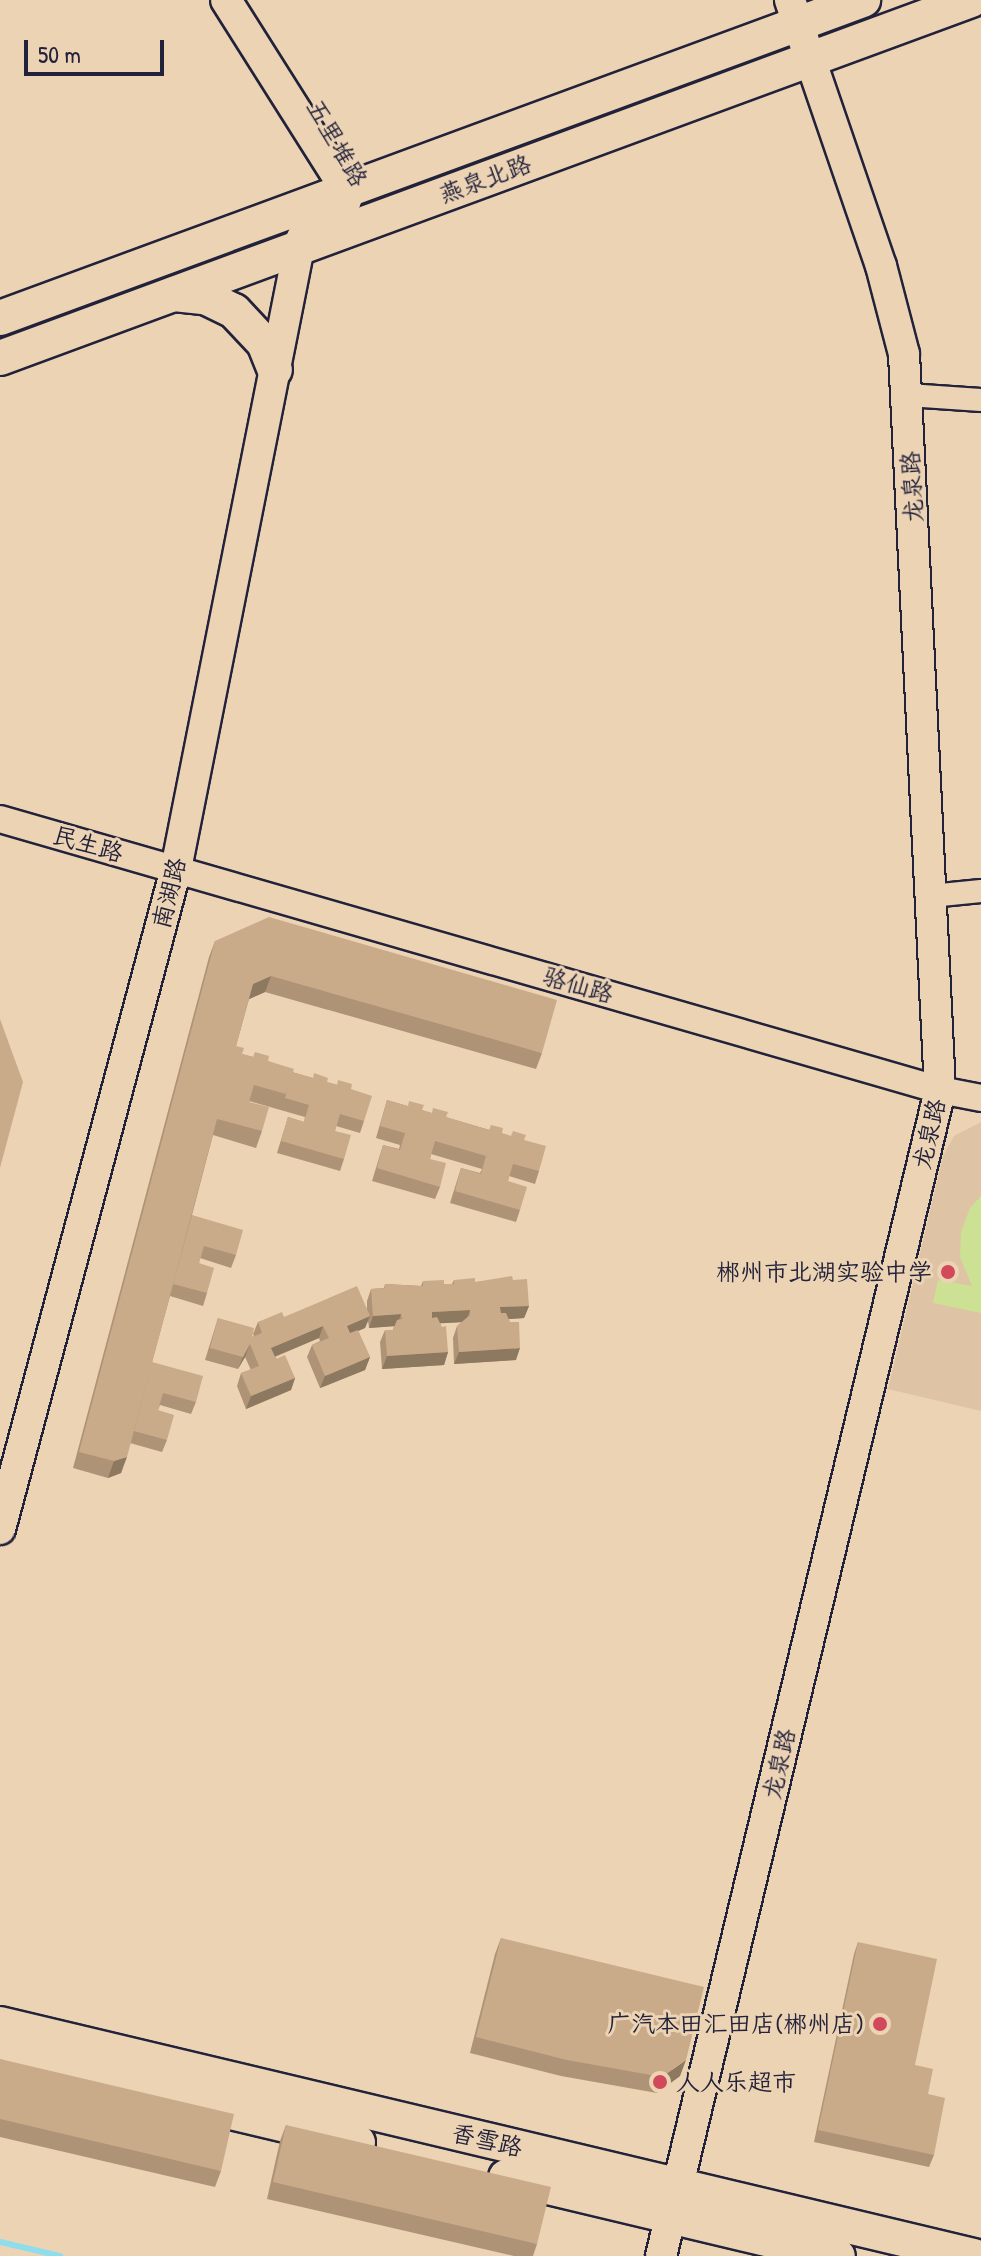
<!DOCTYPE html>
<html>
<head>
<meta charset="utf-8">
<style>
  body { margin:0 }
  #map { position:relative; width:981px; height:2256px; overflow:hidden; background:#ecd3b4; font-family:"Patrick Hand","LXGW WenKai TC",sans-serif }
  div>[style] { position:absolute }
  [style*='--x'] { left:calc(var(--x)*1px); top:calc(var(--y)*1px); width:calc(var(--w)*1px); rotate:calc(var(--a)*1deg) }
  .built>* { inset:0; background:#dec4a5 }
  .green>* { inset:0; background:#cde195 }
  .stream>* { height:6px; margin:-3px; padding:0 3px; transform-origin:3px; border-radius:3px; background:#8eddec }
  .roads { filter:drop-shadow(2px 0 #22223b) drop-shadow(-2px 0 #22223b) drop-shadow(0 2px #22223b) drop-shadow(0 -2px #22223b) }
  .minor>* { height:22px; margin:-11px; padding:0 11px; transform-origin:11px; border-radius:11px; background:#ecd3b4 }
  .tertiary>* { height:26px; margin:-13px; padding:0 13px; transform-origin:13px; border-radius:13px; background:#ecd3b4 }
  .secondary>* { height:30px; margin:-15px; padding:0 15px; transform-origin:15px; border-radius:15px; background:#ecd3b4 }
  .primary>* { height:34px; margin:-17px; padding:0 17px; transform-origin:17px; border-radius:17px; background:#ecd3b4 }
  .wall>* { inset:0; background:#ae9376 }
  .shaded-wall>* { inset:0; background:#8d7860 }
  .building>* { inset:0; background:#caab89 }
  .dots>* { width:22px; height:22px; translate:-50% -50%; box-sizing:border-box; border:4px solid #ecd3b4; border-radius:50% }
  span { translate:-50% -50%; white-space:nowrap; text-align:center; line-height:1.15; -webkit-text-stroke:6px #ecd3b4; paint-order:stroke }
  .street-label { font-size:24px; color:#22223b }
  .poi-label { font-size:24px; color:#22223b }
  .right { translate:-100% -50%; text-align:right }
  .left { translate:0 -50%; text-align:left }
  .scale { position:absolute; left:24px; top:40px; width:140px; height:36px; box-sizing:border-box; border:4px solid #22223b; border-top:0; padding-left:10px; font-size:24px; line-height:28px; white-space:nowrap; color:#22223b; -webkit-text-stroke:6px #ecd3b4; paint-order:stroke }
</style>
</head>
<body>
<div id="map">
  <div class="built">
    <i style="clip-path:polygon(981px 1122px,981px 1411px,888px 1389px,943px 1156px,954px 1136px)"></i>
  </div>
  <div class="green">
    <i style="clip-path:polygon(981px 1196px,981px 1313px,933px 1303px,938px 1280px,972px 1286px,960px 1257px,961px 1232px,970px 1208px)"></i>
  </div>
  <div class="stream">
    <i style="--x:0;--y:2242;--w:62;--a:13.1"></i>
  </div>
  <div class="roads">
    <div class="minor">
      <i style="--x:908;--y:395;--w:73;--a:3.9"></i>
      <i style="--x:931;--y:896;--w:50;--a:-5.7"></i>
    </div>
    <div class="tertiary">
      <i style="--x:0;--y:819;--w:978;--a:16.08"></i>
      <i style="--x:940;--y:1090;--w:42;--a:11"></i>
    </div>
    <div class="secondary">
      <i style="--x:0;--y:1529;--w:683;--a:-75.07"></i>
      <i style="--x:176;--y:869;--w:639;--a:-78.81"></i>
      <i style="--x:300;--y:242;--w:17;--a:-65"></i>
      <i style="--x:307;--y:227;--w:47;--a:-34.7"></i>
      <i style="--x:346;--y:200;--w:7;--a:-74"></i>
      <i style="--x:348;--y:193;--w:228;--a:-122.3"></i>
      <i style="--x:661;--y:2256;--w:1199;--a:-76.54"></i>
      <i style="--x:940;--y:1090;--w:737;--a:-92.8"></i>
      <i style="--x:904;--y:354;--w:91;--a:-104.6"></i>
      <i style="--x:881;--y:266;--w:281;--a:-108.9"></i>
    </div>
    <div class="primary">
      <i style="--x:174;--y:294;--w:31;--a:6"></i>
      <i style="--x:205;--y:297;--w:32;--a:26"></i>
      <i style="--x:234;--y:311;--w:44;--a:46.8"></i>
      <i style="--x:264;--y:343;--w:29;--a:68"></i>
      <i style="--x:0;--y:318;--w:920;--a:-20.23"></i>
      <i style="--x:0;--y:358;--w:1035;--a:-20.24"></i>
      <i style="--x:0;--y:2024;--w:1001;--a:13.4"></i>
      <i style="--x:0;--y:2057;--w:368;--a:13.4"></i>
      <i style="--x:506;--y:2177;--w:341;--a:13.4"></i>
    </div>
  </div>
  <div class="wall">
    <i style="clip-path:polygon(215px 941px,542px 1053px,536px 1069px,265px 992px,249px 999px,236px 1046px,242px 1054px,268px 1061px,292px 1072px,351px 1089px,364px 1121px,360px 1133px,336px 1126px,335px 1131px,344px 1159px,340px 1171px,277px 1153px,288px 1117px,304px 1122px,305px 1117px,249px 1101px,262px 1131px,256px 1148px,213px 1135px,192px 1215px,236px 1255px,231px 1268px,200px 1258px,199px 1263px,207px 1293px,203px 1306px,170px 1296px,152px 1362px,196px 1402px,191px 1414px,160px 1405px,158px 1410px,167px 1440px,162px 1452px,130px 1443px,121px 1473px,108px 1478px,73px 1468px,209px 957px)"></i>
    <i style="clip-path:polygon(387px 1100px,524px 1140px,539px 1171px,535px 1184px,509px 1176px,508px 1181px,520px 1210px,516px 1222px,450px 1203px,461px 1168px,480px 1173px,482px 1169px,431px 1154px,430px 1159px,440px 1187px,435px 1199px,372px 1181px,383px 1145px,399px 1149px,400px 1145px,376px 1138px)"></i>
    <i style="clip-path:polygon(454px 1280px,475px 1282px,513px 1280px,529px 1306px,524px 1318px,509px 1319px,516px 1360px,454px 1364px,453px 1338px,457px 1326px,462px 1322px,440px 1323px,448px 1352px,444px 1365px,382px 1369px,380px 1342px,385px 1330px,393px 1330px,394px 1326px,369px 1328px,368px 1321px,365px 1328px,358px 1331px,370px 1357px,365px 1370px,320px 1388px,307px 1357px,312px 1345px,320px 1341px,319px 1338px,275px 1357px,295px 1378px,291px 1390px,246px 1409px,237px 1386px,241px 1373px,251px 1370px,245px 1357px,238px 1369px,205px 1360px,218px 1318px,252px 1337px,254px 1336px,253px 1334px,258px 1322px,284px 1317px,367px 1310px,367px 1301px,371px 1289px,384px 1288px,385px 1284px,421px 1286px,423px 1281px,444px 1284px,452px 1284px)"></i>
    <i style="clip-path:polygon(501px 1938px,680px 2076px,657px 2093px,561px 2076px,470px 2053px,495px 1954px)"></i>
    <i style="clip-path:polygon(858px 1942px,928px 2094px,934px 2155px,929px 2167px,814px 2142px,854px 1954px)"></i>
    <i style="clip-path:polygon(0 2059px,221px 2171px,215px 2187px,0 2137px)"></i>
    <i style="clip-path:polygon(286px 2125px,537px 2244px,533px 2256px,514px 2256px,267px 2199px,280px 2141px)"></i>
  </div>
  <div class="shaded-wall">
    <i style="clip-path:polygon(271px 976px,265px 992px,247px 1000px,253px 984px)"></i>
    <i style="clip-path:polygon(529px 1306px,524px 1318px,496px 1320px,500px 1307px)"></i>
    <i style="clip-path:polygon(470px 1310px,466px 1322px,427px 1324px,432px 1312px)"></i>
    <i style="clip-path:polygon(401px 1314px,397px 1326px,369px 1328px,373px 1316px)"></i>
    <i style="clip-path:polygon(370px 1316px,365px 1328px,342px 1338px,347px 1326px)"></i>
    <i style="clip-path:polygon(323px 1326px,319px 1338px,266px 1360px,271px 1348px)"></i>
    <i style="clip-path:polygon(250px 1344px,245px 1357px,238px 1369px,243px 1357px)"></i>
    <i style="clip-path:polygon(520px 1348px,516px 1360px,454px 1364px,459px 1352px)"></i>
    <i style="clip-path:polygon(448px 1352px,444px 1365px,382px 1369px,387px 1356px)"></i>
    <i style="clip-path:polygon(370px 1357px,365px 1370px,320px 1388px,325px 1376px)"></i>
    <i style="clip-path:polygon(295px 1378px,291px 1390px,246px 1409px,251px 1396px)"></i>
    <i style="clip-path:polygon(127px 1457px,121px 1473px,108px 1478px,114px 1461px)"></i>
    <i style="clip-path:polygon(686px 2060px,680px 2076px,657px 2093px,662px 2077px)"></i>
  </div>
  <div class="building">
    <i style="clip-path:polygon(269px 917px,557px 1000px,542px 1053px,271px 976px,253px 984px,236px 1046px,244px 1048px,242px 1054px,253px 1057px,255px 1052px,269px 1056px,268px 1061px,294px 1069px,286px 1094px,254px 1085px,249px 1102px,269px 1107px,262px 1131px,217px 1119px,127px 1457px,114px 1461px,79px 1452px,215px 941px)"></i>
    <i style="clip-path:polygon(0 1019px,23px 1082px,0 1168px)"></i>
    <i style="clip-path:polygon(292px 1072px,313px 1078px,314px 1073px,328px 1078px,327px 1082px,337px 1085px,338px 1080px,352px 1084px,351px 1089px,372px 1096px,364px 1121px,340px 1114px,335px 1131px,351px 1135px,344px 1159px,281px 1141px,288px 1117px,304px 1122px,309px 1105px,285px 1098px)"></i>
    <i style="clip-path:polygon(387px 1100px,408px 1106px,409px 1101px,424px 1105px,422px 1110px,432px 1113px,433px 1108px,448px 1112px,446px 1117px,489px 1130px,491px 1125px,503px 1128px,502px 1133px,511px 1136px,513px 1131px,526px 1135px,524px 1140px,546px 1146px,539px 1171px,513px 1164px,508px 1181px,527px 1187px,520px 1210px,455px 1191px,461px 1168px,481px 1174px,486px 1156px,435px 1141px,430px 1159px,446px 1163px,440px 1187px,377px 1168px,383px 1145px,400px 1150px,405px 1133px,380px 1126px)"></i>
    <i style="clip-path:polygon(192px 1215px,243px 1230px,236px 1255px,204px 1246px,199px 1263px,214px 1268px,207px 1293px,173px 1284px)"></i>
    <i style="clip-path:polygon(512px 1276px,513px 1280px,527px 1279px,529px 1306px,500px 1307px,501px 1313px,506px 1313px,510px 1322px,519px 1322px,520px 1348px,459px 1352px,457px 1326px,470px 1315px,470px 1310px,432px 1312px,432px 1318px,437px 1317px,442px 1327px,446px 1326px,448px 1352px,387px 1356px,385px 1330px,393px 1330px,397px 1320px,402px 1319px,401px 1314px,373px 1316px,371px 1289px,385px 1288px,385px 1284px,423px 1286px,423px 1281px,444px 1280px,444px 1284px,454px 1284px,454px 1280px,475px 1278px,475px 1282px)"></i>
    <i style="clip-path:polygon(357px 1286px,370px 1316px,347px 1326px,350px 1333px,358px 1330px,370px 1357px,325px 1376px,312px 1345px,329px 1338px,323px 1326px,271px 1348px,276px 1359px,285px 1355px,295px 1378px,251px 1396px,241px 1373px,259px 1366px,250px 1344px,243px 1357px,210px 1348px,218px 1318px,254px 1328px,252px 1337px,262px 1333px,258px 1322px,282px 1312px,284px 1317px)"></i>
    <i style="clip-path:polygon(152px 1362px,203px 1376px,196px 1402px,163px 1393px,158px 1410px,174px 1415px,167px 1440px,134px 1431px)"></i>
    <i style="clip-path:polygon(501px 1938px,704px 1987px,686px 2060px,662px 2077px,567px 2060px,476px 2037px)"></i>
    <i style="clip-path:polygon(858px 1942px,937px 1959px,915px 2065px,933px 2069px,928px 2094px,945px 2098px,934px 2155px,818px 2130px)"></i>
    <i style="clip-path:polygon(0 2059px,234px 2114px,221px 2171px,0 2119px)"></i>
    <i style="clip-path:polygon(286px 2125px,551px 2187px,537px 2244px,273px 2182px)"></i>
  </div>
  <div class="dots">
    <i style="left:948px;top:1272px;background:#d1495b"></i>
    <i style="left:880px;top:2024px;background:#d1495b"></i>
    <i style="left:660px;top:2082px;background:#d1495b"></i>
  </div>
  <div class="street-label">
    <span style="left:337px;top:143px;rotate:60deg">五里堆路</span>
    <span style="left:485px;top:179px;rotate:-20deg">燕泉北路</span>
    <span style="left:912px;top:487px;rotate:-93deg">龙泉路</span>
    <span style="left:88px;top:844px;rotate:16deg">民生路</span>
    <span style="left:169px;top:893px;rotate:-76deg">南湖路</span>
    <span style="left:578px;top:985px;rotate:16deg">骆仙路</span>
    <span style="left:929px;top:1134px;rotate:-77deg">龙泉路</span>
    <span style="left:779px;top:1764px;rotate:-77deg">龙泉路</span>
    <span style="left:487px;top:2140px;rotate:13deg">香雪路</span>
  </div>
  <div class="poi-label">
    <span class="right" style="left:932px;top:1272px">郴州市北湖实验中学</span>
    <span class="right" style="left:864px;top:2024px">广汽本田汇田店(郴州店)</span>
    <span class="left" style="left:676px;top:2082px">人人乐超市</span>
  </div>
  <div class="scale">50 m</div>
</div>
</body>
</html>
